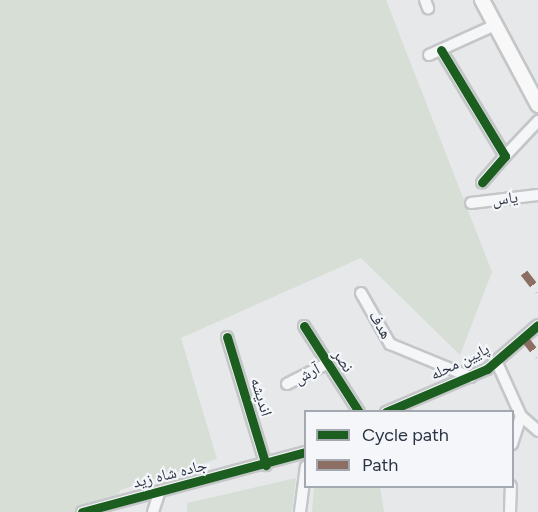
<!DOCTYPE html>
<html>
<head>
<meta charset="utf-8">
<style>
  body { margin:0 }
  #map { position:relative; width:538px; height:512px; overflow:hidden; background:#e6e8ea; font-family:Figtree,"Noto Naskh Arabic",sans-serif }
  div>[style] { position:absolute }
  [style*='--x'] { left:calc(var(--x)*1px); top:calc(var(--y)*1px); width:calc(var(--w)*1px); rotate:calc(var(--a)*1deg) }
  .green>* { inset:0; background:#d6ded6 }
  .roads { filter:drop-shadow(2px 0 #c4c6c8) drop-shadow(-2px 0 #c4c6c8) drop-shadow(0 2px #c4c6c8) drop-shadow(0 -2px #c4c6c8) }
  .minor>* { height:10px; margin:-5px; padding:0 5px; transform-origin:5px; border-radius:5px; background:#f5f6f7 }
  .major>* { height:14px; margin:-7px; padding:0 7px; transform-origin:7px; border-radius:7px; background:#f8f8f8 }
  .quiet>* { height:8px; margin-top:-4px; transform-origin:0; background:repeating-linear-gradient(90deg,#8d6e63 0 15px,transparent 0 23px) }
  .cycleway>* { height:9px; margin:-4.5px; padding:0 4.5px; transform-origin:4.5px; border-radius:4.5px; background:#1b5e20 }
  span { translate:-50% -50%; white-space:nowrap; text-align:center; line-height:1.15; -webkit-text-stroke:4.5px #f4f6f9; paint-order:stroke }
  .street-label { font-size:16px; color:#2b3445 }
  .legend { position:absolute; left:304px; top:410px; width:210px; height:78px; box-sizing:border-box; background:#f4f6f9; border:2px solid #a4a8b1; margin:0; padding:8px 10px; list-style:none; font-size:18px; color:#2b3445 }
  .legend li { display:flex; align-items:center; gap:12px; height:30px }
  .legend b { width:30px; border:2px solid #a4a8b1 }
</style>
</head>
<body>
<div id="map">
  <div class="green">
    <i style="clip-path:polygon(0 0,386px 0,492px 272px,460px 355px,361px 258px,181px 338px,217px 459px,120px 490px,111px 512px,0 512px)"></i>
    <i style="clip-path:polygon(296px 478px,292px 512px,187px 512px,187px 503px)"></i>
    <i style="clip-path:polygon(314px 487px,380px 487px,384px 512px,312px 512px)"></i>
  </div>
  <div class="roads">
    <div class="minor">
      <i style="--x:425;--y:0;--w:9;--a:69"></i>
      <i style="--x:441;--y:50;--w:124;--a:58.9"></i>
      <i style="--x:505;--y:156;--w:35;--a:131"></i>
      <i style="--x:429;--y:55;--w:72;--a:-24.4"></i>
      <i style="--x:505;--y:156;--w:48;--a:-46.7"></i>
      <i style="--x:471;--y:203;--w:67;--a:-6.8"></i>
      <i style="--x:361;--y:293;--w:59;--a:60.4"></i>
      <i style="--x:390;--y:344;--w:87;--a:22.4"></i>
      <i style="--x:304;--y:326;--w:102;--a:57.4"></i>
      <i style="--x:227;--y:337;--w:134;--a:73.1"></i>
      <i style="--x:497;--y:363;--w:58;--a:65.6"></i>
      <i style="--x:521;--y:416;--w:23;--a:41"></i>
      <i style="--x:287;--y:384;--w:44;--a:-27.1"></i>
      <i style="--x:386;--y:412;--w:110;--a:-23.1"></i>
      <i style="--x:487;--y:369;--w:67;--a:-40.8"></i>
      <i style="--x:512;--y:444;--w:29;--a:-72"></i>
      <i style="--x:82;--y:512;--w:232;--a:-15"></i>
      <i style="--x:153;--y:512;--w:20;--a:-72"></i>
      <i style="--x:300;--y:512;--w:46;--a:-82.6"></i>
      <i style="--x:510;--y:512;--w:26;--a:-88"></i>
    </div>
    <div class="major">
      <i style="--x:482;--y:0;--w:119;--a:61.9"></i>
    </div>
  </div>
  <div class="quiet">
    <i style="--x:524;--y:273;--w:23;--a:52"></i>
    <i style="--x:524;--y:338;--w:23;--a:52"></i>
  </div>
  <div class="cycleway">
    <i style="--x:441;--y:50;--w:124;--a:58.9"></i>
    <i style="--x:505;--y:156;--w:35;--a:131"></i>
    <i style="--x:304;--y:326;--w:102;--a:57.4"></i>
    <i style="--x:227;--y:337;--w:134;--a:73.1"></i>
    <i style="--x:386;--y:412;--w:110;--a:-23.1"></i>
    <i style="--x:487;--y:369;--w:67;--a:-40.8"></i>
    <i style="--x:82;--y:512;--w:232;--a:-15"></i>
  </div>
  <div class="street-label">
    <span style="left:505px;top:199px;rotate:-7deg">یاس</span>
    <span style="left:380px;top:325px;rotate:60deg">هدف</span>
    <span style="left:343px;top:361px;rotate:56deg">نصر</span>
    <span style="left:460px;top:362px;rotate:-26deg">پایین محله</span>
    <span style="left:307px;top:374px;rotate:-28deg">آرش</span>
    <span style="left:261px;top:397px;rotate:73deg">اندیشه</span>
    <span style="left:170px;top:474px;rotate:-14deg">جاده شاه زید</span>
  </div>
  <ul class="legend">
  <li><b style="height:8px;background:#1b5e20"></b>Cycle path</li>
  <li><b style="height:8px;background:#8d6e63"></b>Path</li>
  </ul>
</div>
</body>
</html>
